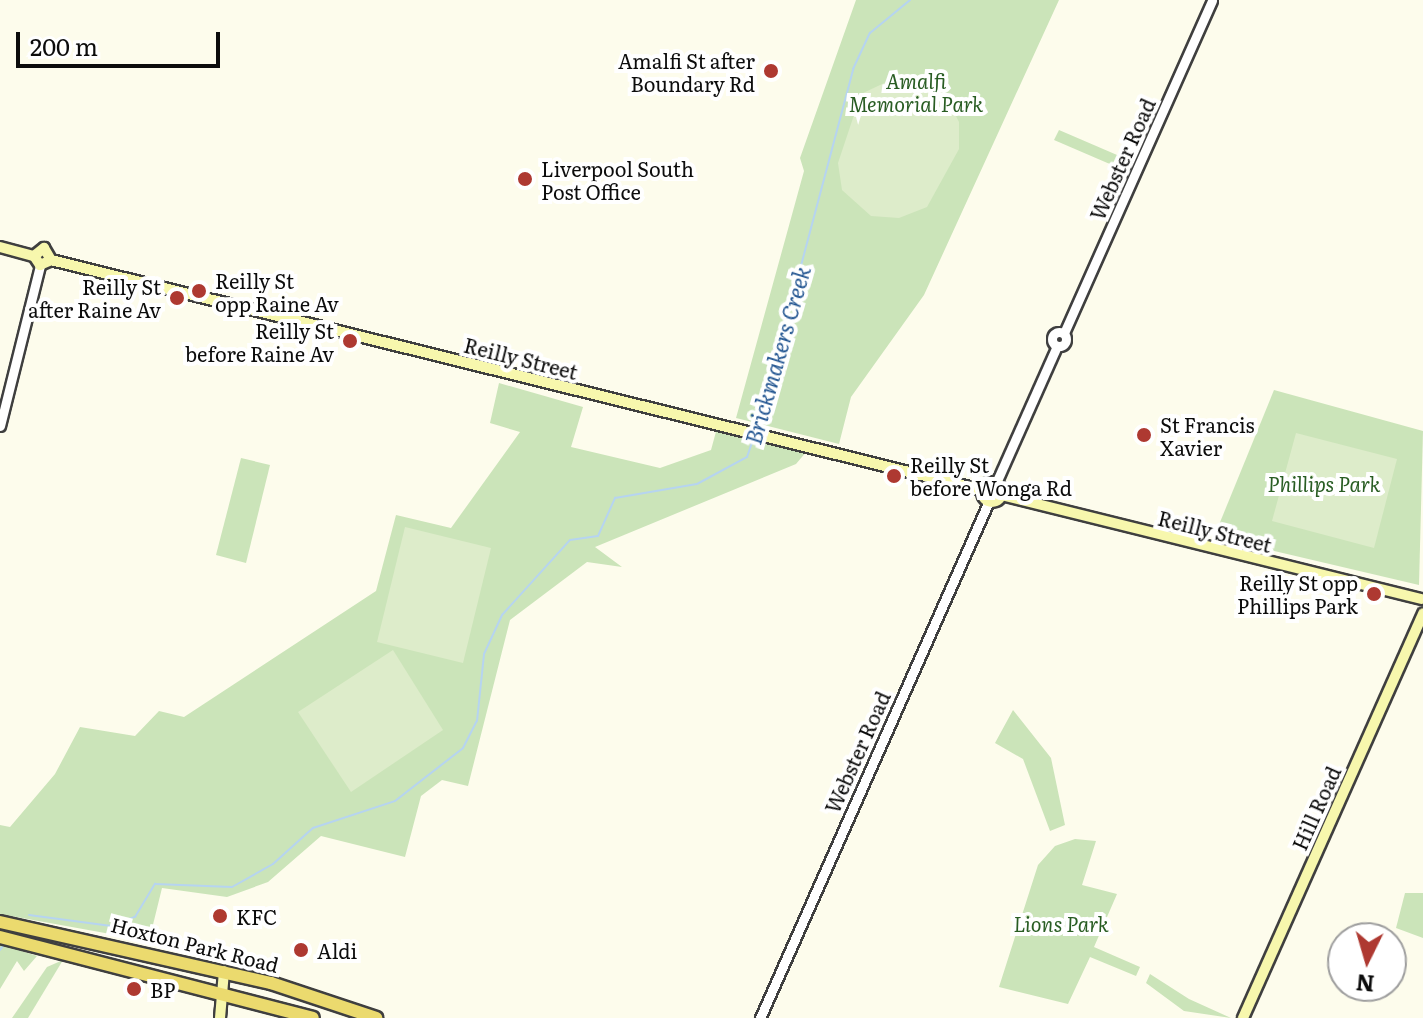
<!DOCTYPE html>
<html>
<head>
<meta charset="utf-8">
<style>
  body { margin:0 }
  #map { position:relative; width:1423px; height:1018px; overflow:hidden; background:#fdfcec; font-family:Literata,serif }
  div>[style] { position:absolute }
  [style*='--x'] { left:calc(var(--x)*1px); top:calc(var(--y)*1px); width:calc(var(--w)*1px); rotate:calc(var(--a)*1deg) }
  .green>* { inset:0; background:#cbe4b9 }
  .pitch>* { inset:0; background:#ddecca }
  .stream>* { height:2px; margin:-1px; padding:0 1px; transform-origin:1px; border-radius:1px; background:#b6d4f0 }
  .roads { filter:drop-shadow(2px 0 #3f3f3f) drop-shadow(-2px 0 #3f3f3f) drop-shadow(0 2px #3f3f3f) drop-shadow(0 -2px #3f3f3f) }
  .tertiary>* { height:9px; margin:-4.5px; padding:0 4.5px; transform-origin:4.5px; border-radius:4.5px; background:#fff }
  .tertiary>.ring { margin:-4.5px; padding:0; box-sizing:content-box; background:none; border:9px solid #fff; border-radius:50% }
  .secondary>* { height:10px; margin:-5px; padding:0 5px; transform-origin:5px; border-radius:5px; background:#f7f7ad }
  .secondary>.ring { margin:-5px; padding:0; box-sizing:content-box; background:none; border:10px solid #f7f7ad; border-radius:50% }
  .primary>* { height:12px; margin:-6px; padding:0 6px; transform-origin:6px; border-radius:6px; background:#ebda6e }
  .dots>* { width:22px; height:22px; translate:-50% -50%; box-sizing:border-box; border:4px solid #fff; border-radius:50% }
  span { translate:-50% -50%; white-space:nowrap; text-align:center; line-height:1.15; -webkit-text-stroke:8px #fff; paint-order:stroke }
  .poi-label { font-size:20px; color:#0c0c0c }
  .right { translate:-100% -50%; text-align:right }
  .left { translate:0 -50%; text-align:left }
  .park-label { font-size:20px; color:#295d23; font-style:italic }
  .street-label { font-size:20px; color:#0c0c0c }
  .water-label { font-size:22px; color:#225591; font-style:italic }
  .north { position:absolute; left:1327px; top:922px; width:80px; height:80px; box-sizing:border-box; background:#fff; border:2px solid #9e9e9e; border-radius:50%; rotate:185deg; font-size:22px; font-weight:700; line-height:32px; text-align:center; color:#0c0c0c }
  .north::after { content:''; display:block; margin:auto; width:28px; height:36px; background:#ae3931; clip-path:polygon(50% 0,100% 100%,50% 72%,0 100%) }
  .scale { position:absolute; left:16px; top:32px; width:204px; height:36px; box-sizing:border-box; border:4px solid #0c0c0c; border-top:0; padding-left:10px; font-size:24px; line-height:28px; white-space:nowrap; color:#0c0c0c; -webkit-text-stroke:6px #fff; paint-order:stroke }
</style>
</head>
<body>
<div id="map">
  <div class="green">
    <i style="clip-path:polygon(856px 0,1059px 0,924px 295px,851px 397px,839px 444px,736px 418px,804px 171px,800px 158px)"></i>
    <i style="clip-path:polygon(1059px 130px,1138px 164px,1133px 174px,1054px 140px)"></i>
    <i style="clip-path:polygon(499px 383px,583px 407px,571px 447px,660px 468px,711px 450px,717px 428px,807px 451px,796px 464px,595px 547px,622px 567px,587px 562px,510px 620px,468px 786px,442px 780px,421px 796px,405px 857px,321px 836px,268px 882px,227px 897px,162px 888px,149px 941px,0 914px,0 825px,10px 827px,55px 774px,80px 727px,135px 736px,159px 711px,184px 717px,376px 591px,396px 515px,451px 528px,520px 432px,490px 423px)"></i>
    <i style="clip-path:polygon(1274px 390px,1423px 431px,1419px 585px,1214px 537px)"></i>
    <i style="clip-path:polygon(241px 458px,270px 465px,246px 563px,216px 555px)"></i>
    <i style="clip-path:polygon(1013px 710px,1051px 758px,1065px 825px,1050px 831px,1023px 759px,995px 743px)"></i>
    <i style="clip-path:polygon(1075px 839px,1096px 841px,1082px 885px,1117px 894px,1094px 947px,1140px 967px,1136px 976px,1090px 957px,1068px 1004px,999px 987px,1038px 865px,1055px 846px)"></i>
    <i style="clip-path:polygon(1405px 893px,1423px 893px,1423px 938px,1396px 928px)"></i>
    <i style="clip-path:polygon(0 944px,37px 956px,24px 971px,17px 961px,0 989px)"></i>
    <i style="clip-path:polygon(63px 960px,28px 1018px,12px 1018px,47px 967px)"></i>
    <i style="clip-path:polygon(1150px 974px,1189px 999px,1231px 1018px,1184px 1011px,1146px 983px)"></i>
  </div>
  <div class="pitch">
    <i style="clip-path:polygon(897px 77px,944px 93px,959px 122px,959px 149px,927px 207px,899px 218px,871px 216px,842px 190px,838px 163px,861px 94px)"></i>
    <i style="clip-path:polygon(1296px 433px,1397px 459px,1374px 548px,1272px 521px)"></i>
    <i style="clip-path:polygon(405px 527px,491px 548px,463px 663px,377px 642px)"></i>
    <i style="clip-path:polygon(393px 650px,443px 730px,351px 792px,298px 712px)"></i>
  </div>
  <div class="stream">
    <i style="--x:757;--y:431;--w:375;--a:-75.1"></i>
    <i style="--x:853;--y:69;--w:40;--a:-65"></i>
    <i style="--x:870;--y:33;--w:52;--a:-39.5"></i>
    <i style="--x:29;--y:915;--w:83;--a:7.6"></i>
    <i style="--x:111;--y:926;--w:26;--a:-21"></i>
    <i style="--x:135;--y:917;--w:39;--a:-59"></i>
    <i style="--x:155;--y:884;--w:77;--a:2.2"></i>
    <i style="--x:232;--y:887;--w:47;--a:-29.3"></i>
    <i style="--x:273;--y:864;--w:54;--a:-42"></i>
    <i style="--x:313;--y:828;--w:86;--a:-18.2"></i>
    <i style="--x:395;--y:801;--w:86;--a:-37.9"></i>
    <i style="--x:463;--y:748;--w:30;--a:-63"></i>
    <i style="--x:477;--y:721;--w:67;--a:-84"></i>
    <i style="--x:484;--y:654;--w:43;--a:-65.2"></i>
    <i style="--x:502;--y:615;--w:101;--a:-47.8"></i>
    <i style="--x:570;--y:540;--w:28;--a:-8"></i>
    <i style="--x:598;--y:536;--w:42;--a:-65.9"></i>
    <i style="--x:615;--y:498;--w:83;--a:-9.7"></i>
    <i style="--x:697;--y:484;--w:57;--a:-28.4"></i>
    <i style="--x:747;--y:457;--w:21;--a:-71"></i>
    <i style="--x:0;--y:950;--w:5;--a:-53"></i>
  </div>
  <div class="roads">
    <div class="tertiary">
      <i class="ring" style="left:1052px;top:332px;width:5px;height:5px"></i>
      <i style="--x:1064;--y:333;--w:364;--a:-66"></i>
      <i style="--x:0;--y:426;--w:166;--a:-76"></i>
      <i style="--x:996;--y:483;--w:150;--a:-66"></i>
      <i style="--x:760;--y:1018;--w:565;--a:-66.11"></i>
    </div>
    <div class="secondary">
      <i style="--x:0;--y:247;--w:35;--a:15"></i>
      <i style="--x:34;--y:256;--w:13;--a:-39"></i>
      <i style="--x:44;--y:248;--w:14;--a:60"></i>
      <i style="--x:34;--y:256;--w:11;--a:56"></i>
      <i style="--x:40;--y:265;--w:12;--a:-24"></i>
      <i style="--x:51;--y:260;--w:959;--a:13.88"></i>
      <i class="ring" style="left:982px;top:482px;width:10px;height:10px"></i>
      <i style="--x:1001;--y:495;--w:433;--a:13.9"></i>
      <i style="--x:220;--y:1018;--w:47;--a:-85.1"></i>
      <i style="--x:1243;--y:1018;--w:443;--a:-66"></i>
    </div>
    <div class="primary">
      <i style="--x:0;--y:922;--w:278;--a:12.7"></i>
      <i style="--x:271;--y:983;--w:111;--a:18.4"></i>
      <i style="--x:0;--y:937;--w:323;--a:14.5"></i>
    </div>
  </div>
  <div class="dots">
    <i style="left:771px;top:71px;background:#ae3931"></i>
    <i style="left:525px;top:179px;background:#ae3931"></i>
    <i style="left:199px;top:291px;background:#ae3931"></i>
    <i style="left:177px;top:298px;background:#ae3931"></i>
    <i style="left:350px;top:341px;background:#ae3931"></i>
    <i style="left:1144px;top:435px;background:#ae3931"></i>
    <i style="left:894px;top:476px;background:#ae3931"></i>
    <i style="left:1374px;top:594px;background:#ae3931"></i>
    <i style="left:220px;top:916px;background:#ae3931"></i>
    <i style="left:301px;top:950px;background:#ae3931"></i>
    <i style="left:134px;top:989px;background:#ae3931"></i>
  </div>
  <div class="poi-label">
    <span class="right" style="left:755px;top:72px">Amalfi St after<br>Boundary Rd</span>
    <span class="left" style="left:541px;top:180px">Liverpool South<br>Post Office</span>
    <span class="left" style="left:215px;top:292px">Reilly St<br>opp Raine Av</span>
    <span class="right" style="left:161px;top:298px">Reilly St<br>after Raine Av</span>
    <span class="right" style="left:334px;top:342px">Reilly St<br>before Raine Av</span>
    <span class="left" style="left:1160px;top:436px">St Francis<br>Xavier</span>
    <span class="left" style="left:910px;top:476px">Reilly St<br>before Wonga Rd</span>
    <span class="right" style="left:1358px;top:594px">Reilly St opp<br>Phillips Park</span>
    <span class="left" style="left:236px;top:916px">KFC</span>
    <span class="left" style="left:317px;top:950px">Aldi</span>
    <span class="left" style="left:150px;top:989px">BP</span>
  </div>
  <div class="park-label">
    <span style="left:916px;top:92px">Amalfi<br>Memorial Park</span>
    <span style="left:1324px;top:483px">Phillips Park</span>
    <span style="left:1061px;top:923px">Lions Park</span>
  </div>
  <div class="street-label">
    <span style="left:1122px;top:159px;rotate:-66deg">Webster Road</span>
    <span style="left:521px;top:358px;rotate:14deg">Reilly Street</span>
    <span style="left:1215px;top:531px;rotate:14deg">Reilly Street</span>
    <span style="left:857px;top:752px;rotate:-66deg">Webster Road</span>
    <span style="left:1316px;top:808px;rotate:-66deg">Hill Road</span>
    <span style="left:195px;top:944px;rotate:14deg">Hoxton Park Road</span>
  </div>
  <div class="water-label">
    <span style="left:777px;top:355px;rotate:-74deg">Brickmakers Creek</span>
  </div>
  <div class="north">N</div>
  <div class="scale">200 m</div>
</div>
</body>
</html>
